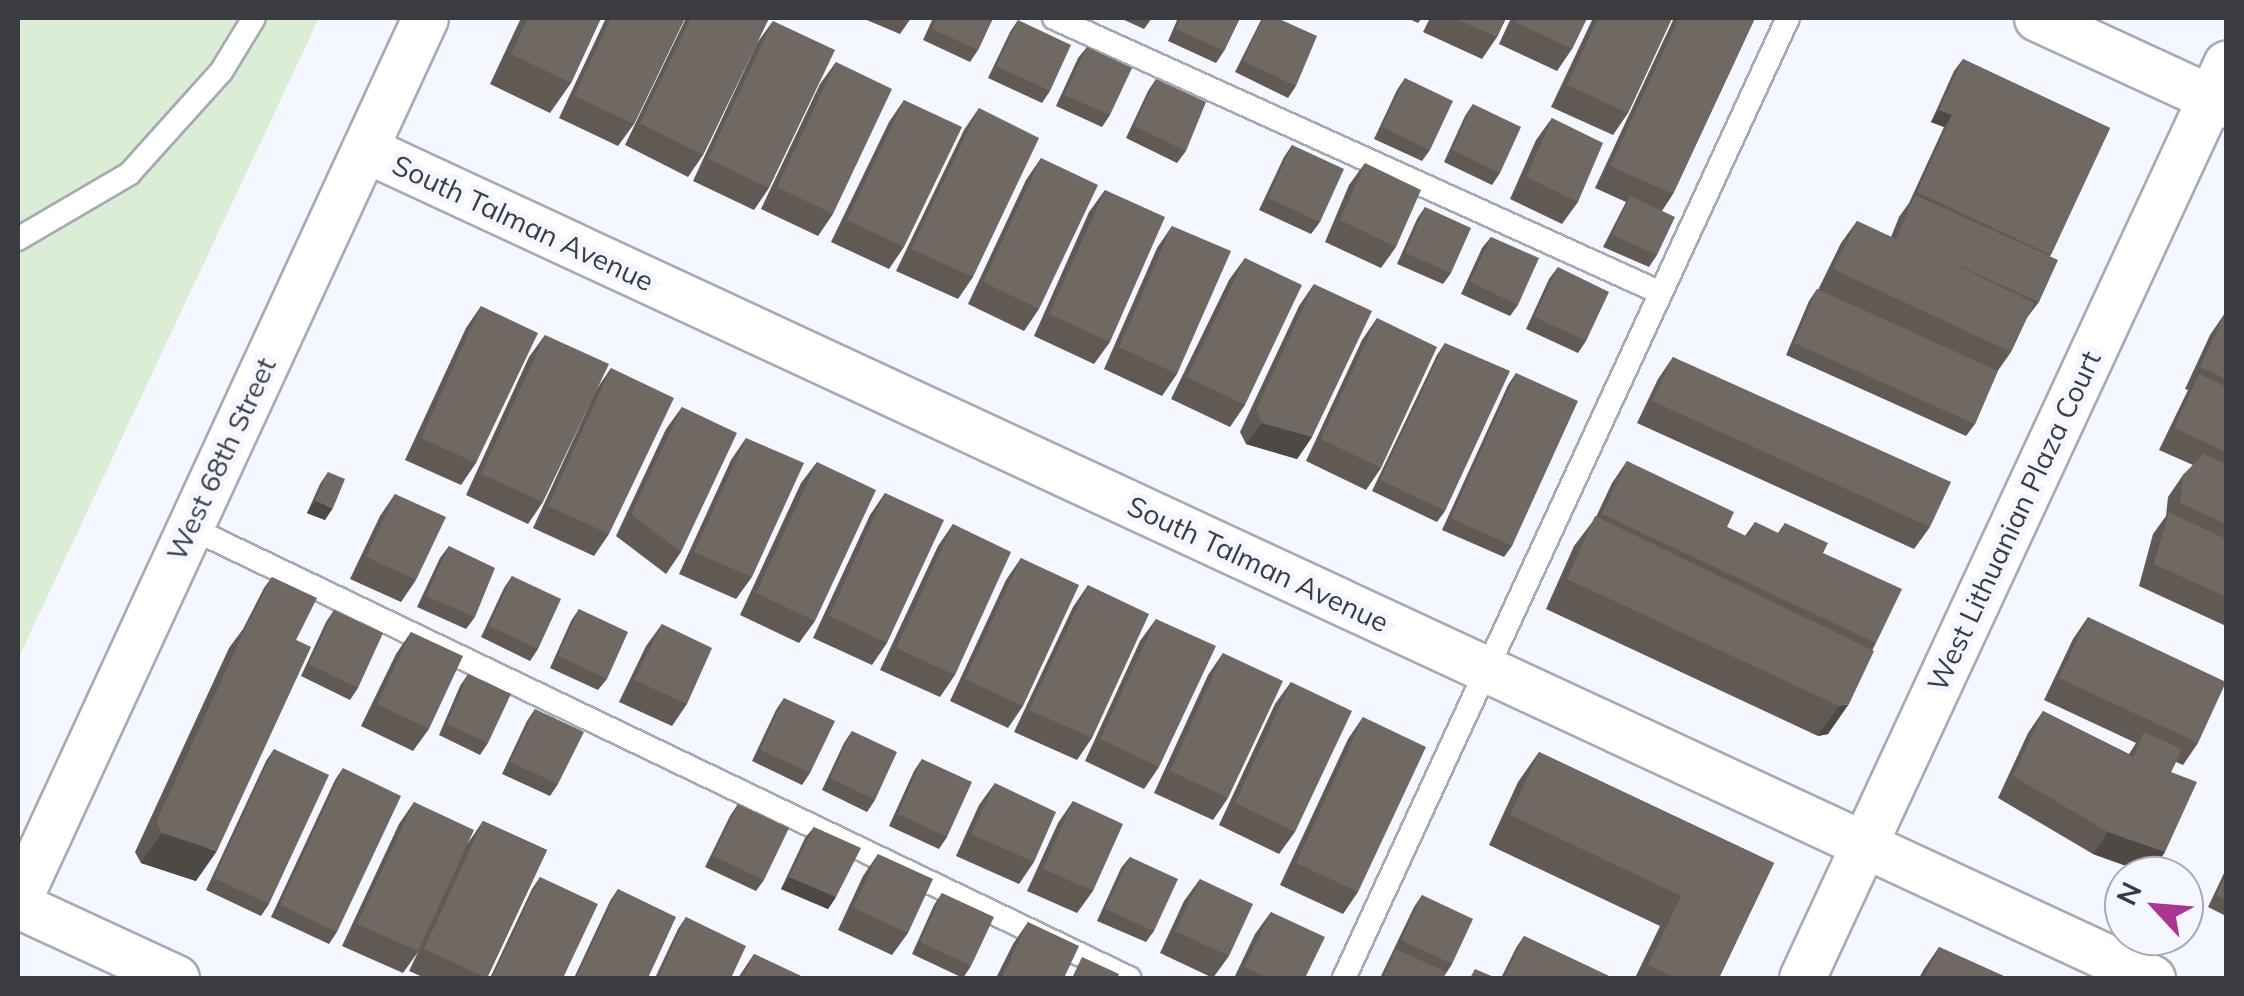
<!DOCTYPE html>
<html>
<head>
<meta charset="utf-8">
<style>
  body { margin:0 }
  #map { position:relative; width:2244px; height:996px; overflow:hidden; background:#f4f7ff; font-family:Mulish,sans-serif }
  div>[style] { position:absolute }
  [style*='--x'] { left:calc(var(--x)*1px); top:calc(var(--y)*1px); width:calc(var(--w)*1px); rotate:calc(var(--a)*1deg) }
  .green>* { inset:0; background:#dcedd5 }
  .roads { filter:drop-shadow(2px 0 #a6aab3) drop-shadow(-2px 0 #a6aab3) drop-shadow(0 2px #a6aab3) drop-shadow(0 -2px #a6aab3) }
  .lane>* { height:22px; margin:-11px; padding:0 11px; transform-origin:11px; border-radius:11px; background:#fff }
  .street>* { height:45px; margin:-22.5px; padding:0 22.5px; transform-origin:22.5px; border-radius:22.5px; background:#fff }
  .wall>* { inset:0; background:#605954 }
  .shaded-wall>* { inset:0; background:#4e4945 }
  .building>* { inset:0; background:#706862 }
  span { translate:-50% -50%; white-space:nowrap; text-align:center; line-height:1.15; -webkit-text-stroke:10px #f4f7ff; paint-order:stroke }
  .street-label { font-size:28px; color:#3a3c40 }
  .frame { position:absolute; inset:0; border:20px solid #3a3c40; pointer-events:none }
  .north { position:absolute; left:2104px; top:856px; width:100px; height:100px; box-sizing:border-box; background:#f4f7ff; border:2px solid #aaacb3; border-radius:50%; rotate:296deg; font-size:28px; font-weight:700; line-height:40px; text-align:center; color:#3a3c40 }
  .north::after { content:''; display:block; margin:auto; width:35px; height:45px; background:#a93690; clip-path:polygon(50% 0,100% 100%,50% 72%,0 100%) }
</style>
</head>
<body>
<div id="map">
  <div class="green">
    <i style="clip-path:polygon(18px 18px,319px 18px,18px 659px)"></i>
  </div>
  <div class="roads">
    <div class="lane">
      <i style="--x:1054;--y:18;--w:666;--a:24.37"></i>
      <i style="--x:18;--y:239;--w:129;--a:-30.4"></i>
      <i style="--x:129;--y:174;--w:137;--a:-48"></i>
      <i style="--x:221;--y:72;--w:63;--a:-58.6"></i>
      <i style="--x:189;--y:527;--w:1043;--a:25.63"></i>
      <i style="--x:1344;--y:978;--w:1058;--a:-65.18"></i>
    </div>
    <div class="street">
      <i style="--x:2037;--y:18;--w:208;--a:24.7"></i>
      <i style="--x:365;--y:149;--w:1970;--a:24.89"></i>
      <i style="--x:18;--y:900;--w:971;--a:-65.23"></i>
      <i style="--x:18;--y:905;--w:174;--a:24.8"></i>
      <i style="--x:1802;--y:978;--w:1008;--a:-65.11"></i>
    </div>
  </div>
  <div class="wall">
    <i style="clip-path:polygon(521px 18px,601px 18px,571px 83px,550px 113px,490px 84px)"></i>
    <i style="clip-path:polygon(606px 18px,685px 18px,634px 124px,618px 146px,559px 118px)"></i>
    <i style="clip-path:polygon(686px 18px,769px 18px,703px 155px,688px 177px,625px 145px)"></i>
    <i style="clip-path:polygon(862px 18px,911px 18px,900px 34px)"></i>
    <i style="clip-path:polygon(933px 18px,993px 18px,978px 50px,970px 62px,923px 40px)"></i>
    <i style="clip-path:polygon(1120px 18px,1152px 18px,1144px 29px)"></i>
    <i style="clip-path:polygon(1178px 18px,1240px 18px,1224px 51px,1216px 63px,1168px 41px)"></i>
    <i style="clip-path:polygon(1262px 18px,1277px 18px,1296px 86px,1288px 98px,1235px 72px)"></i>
    <i style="clip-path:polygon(1407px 18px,1422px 18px,1418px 23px)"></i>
    <i style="clip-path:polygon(1430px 18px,1506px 18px,1497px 37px,1482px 59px,1423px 32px)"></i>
    <i style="clip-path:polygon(1511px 18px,1587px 18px,1572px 49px,1557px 71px,1499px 44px)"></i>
    <i style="clip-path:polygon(1593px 18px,1672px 18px,1628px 113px,1613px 135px,1551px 107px)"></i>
    <i style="clip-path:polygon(1674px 18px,1755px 18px,1673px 194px,1662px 211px,1657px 255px,1649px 267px,1603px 247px,1626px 202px,1595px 188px)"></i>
    <i style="clip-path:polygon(1018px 20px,1050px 91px,1042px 103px,988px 78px,1010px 32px)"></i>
    <i style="clip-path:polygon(773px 21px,769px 188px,754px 210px,693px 181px,757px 43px)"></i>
    <i style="clip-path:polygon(1087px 47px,1110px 115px,1102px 127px,1056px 106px,1078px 58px)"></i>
    <i style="clip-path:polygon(1963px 59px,2110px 128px,2050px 256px,2039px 302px,2026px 319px,2011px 352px,1997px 372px,1975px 424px,1966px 436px,1786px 355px,1809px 301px,1817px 289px,1818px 290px,1841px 243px,1857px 221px,1891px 237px,1899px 217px,1909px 203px,1944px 127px,1931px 122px,1954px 71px)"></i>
    <i style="clip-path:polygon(836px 62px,833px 214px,818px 236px,761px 209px,820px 84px)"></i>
    <i style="clip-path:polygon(1405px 78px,1430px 150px,1422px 161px,1374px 139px,1397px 90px)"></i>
    <i style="clip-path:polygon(1156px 79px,1186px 151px,1177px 163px,1126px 138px,1148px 91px)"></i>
    <i style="clip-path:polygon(904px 100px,904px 247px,889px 269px,831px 242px,889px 122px)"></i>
    <i style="clip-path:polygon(1473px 104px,1500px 173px,1492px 185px,1444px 162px,1465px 116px)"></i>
    <i style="clip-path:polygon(979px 108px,973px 277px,958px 299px,896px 271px,964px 130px)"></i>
    <i style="clip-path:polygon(1552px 118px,1578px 202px,1562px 224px,1510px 199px,1536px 140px)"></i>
    <i style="clip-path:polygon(1292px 145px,1320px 222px,1311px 234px,1259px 210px,1284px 157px)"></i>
    <i style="clip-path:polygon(1041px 158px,1039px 309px,1024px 331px,968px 304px,1026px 180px)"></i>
    <i style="clip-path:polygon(1365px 163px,1396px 247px,1381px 268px,1325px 242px,1349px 185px)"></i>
    <i style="clip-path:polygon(1105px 190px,1110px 342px,1094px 364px,1034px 336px,1089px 212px)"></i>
    <i style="clip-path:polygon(1425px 207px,1451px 273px,1443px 284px,1397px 264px,1417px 219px)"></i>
    <i style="clip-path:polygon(1172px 226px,1177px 374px,1162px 396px,1104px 369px,1157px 248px)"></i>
    <i style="clip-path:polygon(1491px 237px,1518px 305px,1510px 316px,1461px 294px,1482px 248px)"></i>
    <i style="clip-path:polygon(1245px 258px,1245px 405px,1230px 427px,1171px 399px,1229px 280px)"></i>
    <i style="clip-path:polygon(1558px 267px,1586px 341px,1578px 353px,1526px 329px,1549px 279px)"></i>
    <i style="clip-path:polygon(1314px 284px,1312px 437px,1297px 459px,1246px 444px,1240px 432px,1299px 306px)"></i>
    <i style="clip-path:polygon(481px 306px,476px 463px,461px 485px,405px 460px,466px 328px)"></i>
    <i style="clip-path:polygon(2225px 313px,2226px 313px,2226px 626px,2139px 586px,2153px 534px,2166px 516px,2168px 497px,2183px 475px,2193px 465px,2159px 450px,2188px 390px,2185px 389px,2210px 335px)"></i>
    <i style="clip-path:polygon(1377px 318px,1381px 468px,1366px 490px,1306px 461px,1362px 340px)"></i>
    <i style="clip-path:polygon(545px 335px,543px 502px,528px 524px,466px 495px,529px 357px)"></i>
    <i style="clip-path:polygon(1445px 343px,1445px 511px,1437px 522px,1372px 491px,1437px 355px)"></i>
    <i style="clip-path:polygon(1673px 357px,1930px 527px,1914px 549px,1637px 423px,1658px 379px)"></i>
    <i style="clip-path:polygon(611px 368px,609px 534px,594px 556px,533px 528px,596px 390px)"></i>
    <i style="clip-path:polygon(1516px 373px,1512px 546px,1504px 557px,1442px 530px,1508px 385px)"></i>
    <i style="clip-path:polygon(682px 407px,681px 552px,666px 574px,616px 536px,666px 429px)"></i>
    <i style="clip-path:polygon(746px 438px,752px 577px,736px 599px,679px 574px,731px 460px)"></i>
    <i style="clip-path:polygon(1627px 461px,1727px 527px,1745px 536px,1755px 522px,1778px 533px,1785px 523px,1823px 553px,1876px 643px,1828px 734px,1818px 736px,1546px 609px,1574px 546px,1596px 517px,1612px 483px)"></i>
    <i style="clip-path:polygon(817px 462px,815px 621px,799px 643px,740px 615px,801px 483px)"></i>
    <i style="clip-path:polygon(328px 472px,325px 520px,307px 513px,320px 484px)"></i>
    <i style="clip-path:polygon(885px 493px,887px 643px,872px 665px,813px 638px,870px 515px)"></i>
    <i style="clip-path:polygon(395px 494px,416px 580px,401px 602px,350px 579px,380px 516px)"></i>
    <i style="clip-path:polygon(953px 524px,955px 675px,940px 697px,880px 670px,938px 546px)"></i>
    <i style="clip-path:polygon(449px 546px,475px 617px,466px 629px,417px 607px,440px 558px)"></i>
    <i style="clip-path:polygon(1021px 558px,1023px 706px,1008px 728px,950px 701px,1006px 580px)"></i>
    <i style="clip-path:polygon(512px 576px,538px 649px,530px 661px,481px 637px,504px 588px)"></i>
    <i style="clip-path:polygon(272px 577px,296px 640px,196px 881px,141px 863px,135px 852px,229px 648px,243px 629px,264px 588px)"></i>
    <i style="clip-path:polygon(1088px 585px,1092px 738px,1077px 760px,1014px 732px,1073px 607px)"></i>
    <i style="clip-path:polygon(579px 609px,607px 679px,598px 690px,550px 668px,571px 621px)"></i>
    <i style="clip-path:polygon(334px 610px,358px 688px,350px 700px,301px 676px,326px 622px)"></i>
    <i style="clip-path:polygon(2088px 617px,2198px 743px,2183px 765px,2176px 762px,2171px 772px,2165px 852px,2149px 874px,2093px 854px,1998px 798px,2028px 733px,2043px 711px,2129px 754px,2136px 743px,2044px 700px,2073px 639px)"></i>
    <i style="clip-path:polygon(1156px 619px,1159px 767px,1144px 789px,1085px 761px,1140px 641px)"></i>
    <i style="clip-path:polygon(662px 624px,687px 704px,672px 726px,619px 702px,646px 646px)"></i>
    <i style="clip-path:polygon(411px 632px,429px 729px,413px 751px,361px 726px,396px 654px)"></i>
    <i style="clip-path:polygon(1223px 653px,1228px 798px,1213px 820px,1154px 793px,1208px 675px)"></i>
    <i style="clip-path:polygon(468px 674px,488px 743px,480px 755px,439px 735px,460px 686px)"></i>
    <i style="clip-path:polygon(1291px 682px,1295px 832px,1279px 854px,1219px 825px,1275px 704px)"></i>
    <i style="clip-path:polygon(784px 698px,810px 773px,802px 785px,752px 761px,776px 710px)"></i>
    <i style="clip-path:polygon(535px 709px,558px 784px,550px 796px,502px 774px,527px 721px)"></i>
    <i style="clip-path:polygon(1363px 717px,1358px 892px,1343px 914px,1280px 885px,1348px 739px)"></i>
    <i style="clip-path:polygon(852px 731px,875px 800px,867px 812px,822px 790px,844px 743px)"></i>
    <i style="clip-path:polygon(274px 749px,269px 904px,261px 916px,206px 890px,266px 761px)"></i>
    <i style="clip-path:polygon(1539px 752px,1774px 863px,1719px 978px,1635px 978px,1660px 926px,1489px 845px,1518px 782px)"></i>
    <i style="clip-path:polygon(922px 759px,947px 837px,939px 849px,889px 826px,914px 771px)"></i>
    <i style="clip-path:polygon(343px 768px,337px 932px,329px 944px,271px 917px,335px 780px)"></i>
    <i style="clip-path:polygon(995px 783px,1034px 862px,1019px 884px,956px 856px,979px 805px)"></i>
    <i style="clip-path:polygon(1073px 801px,1093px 891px,1077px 913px,1027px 891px,1058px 823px)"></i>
    <i style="clip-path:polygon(414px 802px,468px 843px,483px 821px,547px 850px,487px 978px,425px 978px,409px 971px,418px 952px,403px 973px,342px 946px,399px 824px)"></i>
    <i style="clip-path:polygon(738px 804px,764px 880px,756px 891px,705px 867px,730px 816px)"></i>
    <i style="clip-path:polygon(814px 827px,836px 897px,828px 909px,781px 889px,805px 838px)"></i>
    <i style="clip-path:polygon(878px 854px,908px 933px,892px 955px,838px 930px,863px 876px)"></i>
    <i style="clip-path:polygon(1130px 857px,1154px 931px,1146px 942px,1097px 921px,1121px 868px)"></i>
    <i style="clip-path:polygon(2226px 869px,2226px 916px,2208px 907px)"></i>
    <i style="clip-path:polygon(540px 877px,563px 978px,490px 978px,532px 889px)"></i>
    <i style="clip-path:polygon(1200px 879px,1229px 956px,1213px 978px,1160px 953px,1184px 901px)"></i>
    <i style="clip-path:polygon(618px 889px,648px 978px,574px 978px,610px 901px)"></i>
    <i style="clip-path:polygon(942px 893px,971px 966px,963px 978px,912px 954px,934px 905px)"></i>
    <i style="clip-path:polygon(1422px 895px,1452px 964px,1443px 978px,1380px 978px,1414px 907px)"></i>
    <i style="clip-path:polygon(1271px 912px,1305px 978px,1234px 978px,1255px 934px)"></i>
    <i style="clip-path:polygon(686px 917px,731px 978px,655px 978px,678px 929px)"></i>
    <i style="clip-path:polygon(1028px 922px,1064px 978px,996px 978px,1013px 944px)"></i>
    <i style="clip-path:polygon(1524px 936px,1613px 978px,1501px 978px,1516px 948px)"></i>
    <i style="clip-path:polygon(1939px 947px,2008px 978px,1919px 978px,1924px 969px)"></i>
    <i style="clip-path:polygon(754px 954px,805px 978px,738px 978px)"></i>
  </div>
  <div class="shaded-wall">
    <i style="clip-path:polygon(1939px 110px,1952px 115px,1944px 127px,1931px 122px)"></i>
    <i style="clip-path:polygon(1262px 423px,1312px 437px,1297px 459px,1246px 444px)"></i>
    <i style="clip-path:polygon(315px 501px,333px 508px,325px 520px,307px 513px)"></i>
    <i style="clip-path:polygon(1849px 704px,1828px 734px,1818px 736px,1839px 706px)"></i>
    <i style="clip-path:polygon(2108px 832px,2165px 852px,2149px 874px,2093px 854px)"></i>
    <i style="clip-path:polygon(162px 833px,217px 851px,196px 881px,141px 863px)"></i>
    <i style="clip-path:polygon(789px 877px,836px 897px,828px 909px,781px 889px)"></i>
  </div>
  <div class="building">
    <i style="clip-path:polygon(528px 18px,601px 18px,571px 83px,511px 54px)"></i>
    <i style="clip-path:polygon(611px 18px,685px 18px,634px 124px,574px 96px)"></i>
    <i style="clip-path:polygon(691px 18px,769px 18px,703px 155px,640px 123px)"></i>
    <i style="clip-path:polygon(897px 18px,911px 18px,908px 22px)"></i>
    <i style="clip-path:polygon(936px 18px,993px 18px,978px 50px,932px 29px)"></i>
    <i style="clip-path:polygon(1181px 18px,1240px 18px,1224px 51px,1176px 29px)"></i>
    <i style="clip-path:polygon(1263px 18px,1277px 18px,1317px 36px,1296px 86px,1243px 61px)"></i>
    <i style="clip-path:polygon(1454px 18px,1506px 18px,1497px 37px)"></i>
    <i style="clip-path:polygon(1517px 18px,1587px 18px,1572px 49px,1515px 22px)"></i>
    <i style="clip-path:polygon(1598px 18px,1672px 18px,1628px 113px,1567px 85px)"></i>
    <i style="clip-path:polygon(1679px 18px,1755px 18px,1673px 194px,1610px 166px)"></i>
    <i style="clip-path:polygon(1018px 20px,1071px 45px,1050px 91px,996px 66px)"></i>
    <i style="clip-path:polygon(773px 21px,835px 50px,769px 188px,708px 159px)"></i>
    <i style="clip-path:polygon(1087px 47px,1132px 68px,1110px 115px,1064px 95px)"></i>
    <i style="clip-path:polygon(1963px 59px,2110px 128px,2051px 255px,1917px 192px,1952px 115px,1939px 110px)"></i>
    <i style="clip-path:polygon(836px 62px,892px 89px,833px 214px,777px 187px)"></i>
    <i style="clip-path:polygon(1405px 78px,1453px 101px,1430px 150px,1382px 127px)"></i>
    <i style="clip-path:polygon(1156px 79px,1206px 102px,1186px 151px,1134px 126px)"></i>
    <i style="clip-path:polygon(904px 100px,962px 127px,904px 247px,847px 220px)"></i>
    <i style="clip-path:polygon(1473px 104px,1521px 127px,1500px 173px,1452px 150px)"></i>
    <i style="clip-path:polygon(979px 108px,1039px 138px,973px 277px,911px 249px)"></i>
    <i style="clip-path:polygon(1552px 118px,1603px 143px,1578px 202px,1526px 177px)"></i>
    <i style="clip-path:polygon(1292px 145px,1344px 169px,1320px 222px,1268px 198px)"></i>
    <i style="clip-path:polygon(1041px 158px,1098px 185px,1039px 309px,983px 282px)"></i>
    <i style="clip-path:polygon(1365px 163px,1421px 190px,1396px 247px,1340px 220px)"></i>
    <i style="clip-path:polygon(1105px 190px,1165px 217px,1110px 342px,1049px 314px)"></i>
    <i style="clip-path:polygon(1915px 195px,2058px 260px,2039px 302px,1942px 258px,2034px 303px,2011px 352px,1833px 269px,1857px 221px,1896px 239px)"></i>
    <i style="clip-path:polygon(1630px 196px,1675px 217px,1657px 255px,1612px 235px)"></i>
    <i style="clip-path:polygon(1425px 207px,1471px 228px,1451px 273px,1405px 253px)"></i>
    <i style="clip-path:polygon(1172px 226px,1231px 251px,1177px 374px,1119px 347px)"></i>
    <i style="clip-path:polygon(1491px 237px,1539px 258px,1518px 305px,1470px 282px)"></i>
    <i style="clip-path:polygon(1245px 258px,1302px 285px,1245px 405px,1187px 377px)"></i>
    <i style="clip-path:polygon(1558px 267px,1609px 292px,1586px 341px,1534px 317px)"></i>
    <i style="clip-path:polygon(1314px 284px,1372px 311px,1312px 437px,1262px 423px,1256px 410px)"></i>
    <i style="clip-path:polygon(1817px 289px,1998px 371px,1975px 424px,1794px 343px)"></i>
    <i style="clip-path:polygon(481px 306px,538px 333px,476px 463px,421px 438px)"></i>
    <i style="clip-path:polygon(2225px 313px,2226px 313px,2226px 379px,2200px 367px)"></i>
    <i style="clip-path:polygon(1377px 318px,1437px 347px,1381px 468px,1321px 439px)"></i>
    <i style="clip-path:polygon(545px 335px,609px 364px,543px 502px,481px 474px)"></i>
    <i style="clip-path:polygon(1445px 343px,1510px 371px,1445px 511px,1380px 480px)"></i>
    <i style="clip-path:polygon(1673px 357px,1951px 482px,1930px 527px,1652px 401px)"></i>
    <i style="clip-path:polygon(611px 368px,674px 398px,609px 534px,548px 506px)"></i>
    <i style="clip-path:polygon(1516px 373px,1578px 401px,1512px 546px,1451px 518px)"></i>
    <i style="clip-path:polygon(2199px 374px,2226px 387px,2226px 452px,2174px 428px)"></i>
    <i style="clip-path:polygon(682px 407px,737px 433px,681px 552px,631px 514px)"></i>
    <i style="clip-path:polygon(746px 438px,804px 463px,752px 577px,694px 552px)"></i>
    <i style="clip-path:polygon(2204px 454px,2226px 464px,2226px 524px,2180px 503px,2183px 475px)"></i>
    <i style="clip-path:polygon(1627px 461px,1734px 512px,1727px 527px,1748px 537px,1755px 522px,1780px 534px,1785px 523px,1828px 543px,1823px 553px,1902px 589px,1876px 643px,1602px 514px)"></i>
    <i style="clip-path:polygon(817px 462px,876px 490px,815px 621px,756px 593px)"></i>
    <i style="clip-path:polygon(328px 472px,345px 479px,333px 508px,315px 501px)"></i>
    <i style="clip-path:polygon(885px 493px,944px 520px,887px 643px,829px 616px)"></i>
    <i style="clip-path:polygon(395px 494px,446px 517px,416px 580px,366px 557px)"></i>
    <i style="clip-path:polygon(2169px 512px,2226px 539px,2226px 597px,2154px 564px)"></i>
    <i style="clip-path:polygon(1595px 516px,1874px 651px,1849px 704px,1839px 706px,1567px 579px)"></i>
    <i style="clip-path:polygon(953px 524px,1011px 552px,955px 675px,896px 648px)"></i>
    <i style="clip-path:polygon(449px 546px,495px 568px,475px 617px,426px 596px)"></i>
    <i style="clip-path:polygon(1021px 558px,1079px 585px,1023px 706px,965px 679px)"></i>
    <i style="clip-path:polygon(512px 576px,561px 599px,538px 649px,489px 626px)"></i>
    <i style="clip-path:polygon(272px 577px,317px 598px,296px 640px,251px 618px)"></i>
    <i style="clip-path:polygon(1088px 585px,1149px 614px,1092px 738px,1029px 710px)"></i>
    <i style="clip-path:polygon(579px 609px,628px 632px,607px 679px,558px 656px)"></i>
    <i style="clip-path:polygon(334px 610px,383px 633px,358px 688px,309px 664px)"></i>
    <i style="clip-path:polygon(2088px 617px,2226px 682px,2198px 743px,2059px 678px)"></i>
    <i style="clip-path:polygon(250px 618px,311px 647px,217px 851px,162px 833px,156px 822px)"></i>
    <i style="clip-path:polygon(1156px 619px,1216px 646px,1159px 767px,1100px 739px)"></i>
    <i style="clip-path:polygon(662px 624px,712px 648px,687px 704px,634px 680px)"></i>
    <i style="clip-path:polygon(411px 632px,463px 656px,429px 729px,377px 704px)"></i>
    <i style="clip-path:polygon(1223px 653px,1283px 681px,1228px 798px,1170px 771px)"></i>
    <i style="clip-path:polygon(468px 674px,511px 694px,488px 743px,447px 724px)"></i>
    <i style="clip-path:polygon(1291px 682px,1352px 711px,1295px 832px,1235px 803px)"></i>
    <i style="clip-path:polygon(784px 698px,835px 721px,810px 773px,760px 750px)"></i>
    <i style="clip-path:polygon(535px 709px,584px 732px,558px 784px,510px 762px)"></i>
    <i style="clip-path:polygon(2043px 711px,2133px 757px,2144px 732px,2182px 749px,2171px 772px,2197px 782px,2165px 852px,2108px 832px,2013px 776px)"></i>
    <i style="clip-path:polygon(1363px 717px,1426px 747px,1358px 892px,1296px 863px)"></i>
    <i style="clip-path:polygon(852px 731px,897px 752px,875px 800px,830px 778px)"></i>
    <i style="clip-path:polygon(274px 749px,329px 775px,269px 904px,214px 878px)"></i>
    <i style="clip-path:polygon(1539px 752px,1774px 863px,1719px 978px,1676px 978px,1648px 965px,1681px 896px,1510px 815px)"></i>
    <i style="clip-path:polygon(922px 759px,972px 782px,947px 837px,898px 814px)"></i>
    <i style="clip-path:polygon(343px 768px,401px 796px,337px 932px,280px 905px)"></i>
    <i style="clip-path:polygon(995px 783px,1056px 812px,1034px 862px,971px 834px)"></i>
    <i style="clip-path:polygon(1073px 801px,1123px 824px,1093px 891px,1043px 869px)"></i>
    <i style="clip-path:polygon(414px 802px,474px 830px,418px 951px,357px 924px)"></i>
    <i style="clip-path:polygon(738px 804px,789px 828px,764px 880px,713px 856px)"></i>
    <i style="clip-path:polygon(483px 821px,547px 850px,487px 978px,424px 949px)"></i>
    <i style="clip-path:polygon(814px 827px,861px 848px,836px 897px,789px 877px)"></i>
    <i style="clip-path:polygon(878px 854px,933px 879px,908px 933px,853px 908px)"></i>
    <i style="clip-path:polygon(1130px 857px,1178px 879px,1154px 931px,1105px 909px)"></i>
    <i style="clip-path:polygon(2226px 874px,2226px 900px,2216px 895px)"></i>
    <i style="clip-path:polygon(540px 877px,598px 904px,563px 978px,492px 978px)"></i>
    <i style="clip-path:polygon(1200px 879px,1253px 904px,1229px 956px,1175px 931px)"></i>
    <i style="clip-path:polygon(618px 889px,676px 917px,648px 978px,576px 978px)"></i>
    <i style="clip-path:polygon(942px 893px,994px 917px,971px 966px,920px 942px)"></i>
    <i style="clip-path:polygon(1422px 895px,1473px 919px,1452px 964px,1401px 940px)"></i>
    <i style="clip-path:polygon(1271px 912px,1325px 937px,1305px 978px,1269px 978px,1244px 967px)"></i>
    <i style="clip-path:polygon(686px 917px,746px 946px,731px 978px,658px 978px)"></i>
    <i style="clip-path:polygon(1028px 922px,1079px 946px,1064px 978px,1002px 977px)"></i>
    <i style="clip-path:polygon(1524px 936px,1613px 978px,1504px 978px)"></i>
    <i style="clip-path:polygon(1939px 947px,2008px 978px,1924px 978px)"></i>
    <i style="clip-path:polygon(1396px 949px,1446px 972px,1443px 978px,1383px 978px)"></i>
    <i style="clip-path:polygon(754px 954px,805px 978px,743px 978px)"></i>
    <i style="clip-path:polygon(1082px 957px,1119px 974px,1117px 978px,1072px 978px)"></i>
    <i style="clip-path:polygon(1475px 969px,1496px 978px,1470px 978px)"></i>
  </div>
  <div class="street-label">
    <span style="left:523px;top:223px;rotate:25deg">South Talman Avenue</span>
    <span style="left:221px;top:459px;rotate:-65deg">West 68th Street</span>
    <span style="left:2014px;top:521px;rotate:-65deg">West Lithuanian Plaza Court</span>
    <span style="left:1258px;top:564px;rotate:25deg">South Talman Avenue</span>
  </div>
  <div class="frame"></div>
  <div class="north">N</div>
</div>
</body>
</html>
